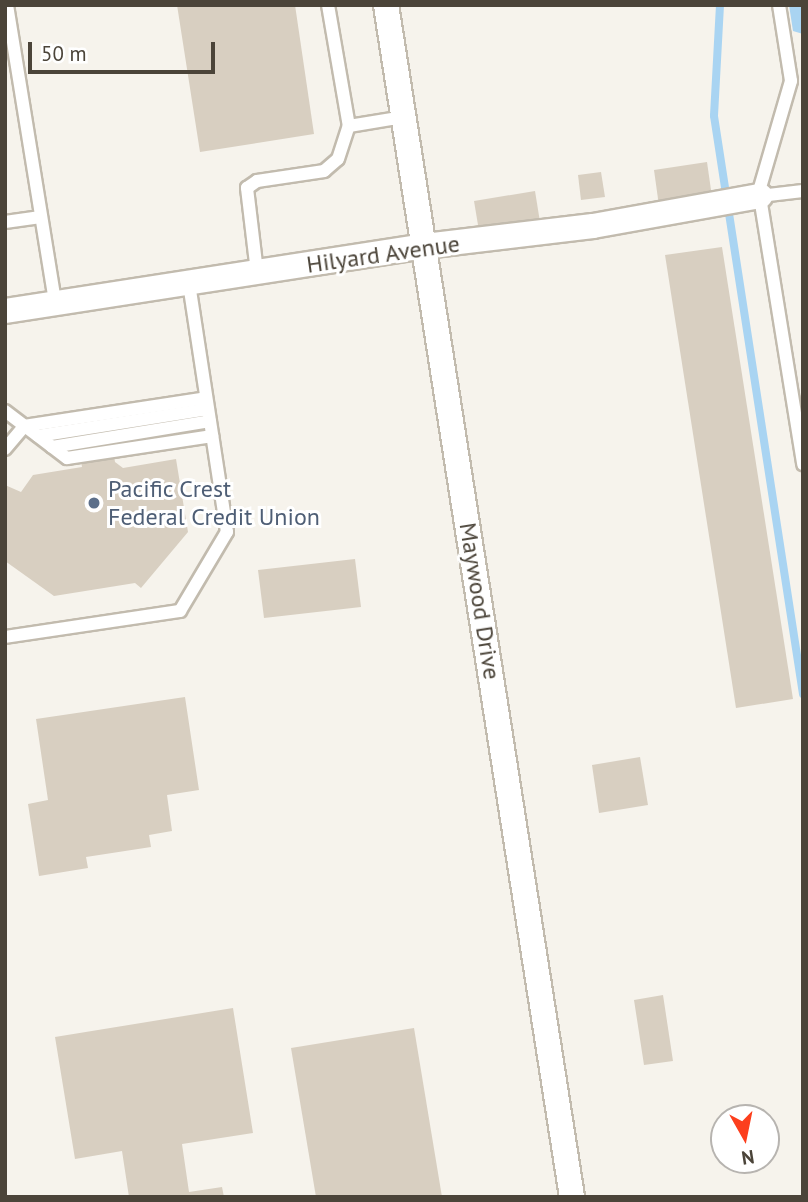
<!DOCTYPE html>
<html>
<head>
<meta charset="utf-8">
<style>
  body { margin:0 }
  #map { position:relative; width:808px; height:1202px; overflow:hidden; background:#f6f3ec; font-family:"PT Sans",sans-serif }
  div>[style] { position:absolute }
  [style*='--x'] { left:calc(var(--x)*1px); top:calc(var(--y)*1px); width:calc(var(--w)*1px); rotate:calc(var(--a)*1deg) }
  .water>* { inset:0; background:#a9d4f2 }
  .stream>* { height:8px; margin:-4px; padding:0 4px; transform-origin:4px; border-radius:4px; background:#a9d4f2 }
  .building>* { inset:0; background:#d8cfc1 }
  .roads { filter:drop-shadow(2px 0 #c2bbae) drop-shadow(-2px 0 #c2bbae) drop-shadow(0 2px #c2bbae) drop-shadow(0 -2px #c2bbae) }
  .lane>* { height:12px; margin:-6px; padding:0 6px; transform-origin:6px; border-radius:6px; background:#fff }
  .street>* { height:24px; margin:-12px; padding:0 12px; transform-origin:12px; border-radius:12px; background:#fff }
  .dots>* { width:19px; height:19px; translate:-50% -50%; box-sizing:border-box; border:4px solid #fff; border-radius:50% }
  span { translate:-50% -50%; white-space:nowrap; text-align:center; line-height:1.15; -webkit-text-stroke:6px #fff; paint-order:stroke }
  .street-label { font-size:24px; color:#4b4439 }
  .service-label { font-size:24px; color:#4e5e75 }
  .left { translate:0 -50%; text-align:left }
  .frame { position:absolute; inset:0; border:7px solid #4b4439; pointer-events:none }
  .north { position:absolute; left:710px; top:1104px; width:70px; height:70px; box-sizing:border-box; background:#fff; border:2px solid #b7b4b0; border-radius:50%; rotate:171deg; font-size:19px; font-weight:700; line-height:28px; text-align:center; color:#4b4439 }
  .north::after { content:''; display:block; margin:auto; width:24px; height:32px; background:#fc3f1d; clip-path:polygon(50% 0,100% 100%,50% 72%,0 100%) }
  .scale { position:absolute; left:28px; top:42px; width:187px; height:32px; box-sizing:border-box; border:4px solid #4b4439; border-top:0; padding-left:9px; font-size:21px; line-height:24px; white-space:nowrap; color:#4b4439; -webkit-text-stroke:5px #fff; paint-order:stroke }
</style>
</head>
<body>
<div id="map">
  <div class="water">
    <i style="clip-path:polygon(789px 5px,803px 5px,803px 34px,793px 31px)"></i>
  </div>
  <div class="stream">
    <i style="--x:720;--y:5;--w:111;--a:93.1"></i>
    <i style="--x:714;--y:116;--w:585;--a:81.25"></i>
  </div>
  <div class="building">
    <i style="clip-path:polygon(177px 5px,295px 5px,314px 134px,200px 152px)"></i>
    <i style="clip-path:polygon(707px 162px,712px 197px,659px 206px,654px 170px)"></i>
    <i style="clip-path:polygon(601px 172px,605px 197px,581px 200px,578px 175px)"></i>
    <i style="clip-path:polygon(535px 191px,540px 222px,479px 231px,474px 201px)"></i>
    <i style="clip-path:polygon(722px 247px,793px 699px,736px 708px,665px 255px)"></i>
    <i style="clip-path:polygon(109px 422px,115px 462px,123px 468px,176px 459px,188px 532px,141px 588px,135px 583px,54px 596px,5px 561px,5px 485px,21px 492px,33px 475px,82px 467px,76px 428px)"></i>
    <i style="clip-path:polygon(355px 559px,361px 607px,264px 618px,258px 570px)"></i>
    <i style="clip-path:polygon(185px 697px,199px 790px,167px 795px,172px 831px,149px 835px,151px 847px,86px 857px,88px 868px,39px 876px,28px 804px,48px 800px,36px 719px)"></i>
    <i style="clip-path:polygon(640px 757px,648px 805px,599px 813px,592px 765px)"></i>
    <i style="clip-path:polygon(663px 995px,673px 1061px,644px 1065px,634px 1000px)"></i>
    <i style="clip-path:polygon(233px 1008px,253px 1133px,182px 1144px,189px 1192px,222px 1187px,224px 1197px,129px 1197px,122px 1151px,75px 1159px,55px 1037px)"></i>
    <i style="clip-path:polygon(414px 1028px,442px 1197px,316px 1197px,291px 1048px)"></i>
  </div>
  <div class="roads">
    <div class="lane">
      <i style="--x:7;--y:5;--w:302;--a:80.8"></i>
      <i style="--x:328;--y:5;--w:123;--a:80.2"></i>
      <i style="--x:779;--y:5;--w:77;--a:81"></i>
      <i style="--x:791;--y:81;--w:115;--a:106.2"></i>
      <i style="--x:759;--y:191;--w:277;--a:80.8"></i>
      <i style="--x:760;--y:196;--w:43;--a:-6.6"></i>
      <i style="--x:5;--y:222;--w:36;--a:-8"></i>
      <i style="--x:257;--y:272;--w:85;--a:-96.8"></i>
      <i style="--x:247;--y:188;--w:12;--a:-35"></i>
      <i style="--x:257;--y:181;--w:68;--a:-8.5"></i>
      <i style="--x:324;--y:171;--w:18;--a:-41"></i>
      <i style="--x:338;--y:159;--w:35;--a:-72"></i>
      <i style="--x:349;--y:126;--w:56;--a:-9.3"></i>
      <i style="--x:5;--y:411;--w:78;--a:37.2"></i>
      <i style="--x:67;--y:458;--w:147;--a:-8.6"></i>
      <i style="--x:38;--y:436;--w:172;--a:-9"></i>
      <i style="--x:52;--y:447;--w:160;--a:-9.3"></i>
      <i style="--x:5;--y:449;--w:30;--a:-50"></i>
      <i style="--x:24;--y:426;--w:184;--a:-8.7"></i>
      <i style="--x:5;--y:637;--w:177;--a:-8.5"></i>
      <i style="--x:180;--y:611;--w:92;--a:-59.3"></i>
      <i style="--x:227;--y:532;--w:252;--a:-98.7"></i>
    </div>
    <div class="street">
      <i style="--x:386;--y:5;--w:1206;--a:81.13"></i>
      <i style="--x:5;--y:311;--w:425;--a:-8.8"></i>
      <i style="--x:425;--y:246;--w:169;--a:-6.8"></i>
      <i style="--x:593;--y:226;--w:170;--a:-10.2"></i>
    </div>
  </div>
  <div class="dots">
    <i style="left:94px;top:503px;background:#5c6f8a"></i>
  </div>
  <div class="street-label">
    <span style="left:383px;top:254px;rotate:-8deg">Hilyard Avenue</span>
    <span style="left:480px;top:601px;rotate:81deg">Maywood Drive</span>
  </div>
  <div class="service-label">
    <span class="left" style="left:108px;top:503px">Pacific Crest<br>Federal Credit Union</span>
  </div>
  <div class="frame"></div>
  <div class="north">N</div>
  <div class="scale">50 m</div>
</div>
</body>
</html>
